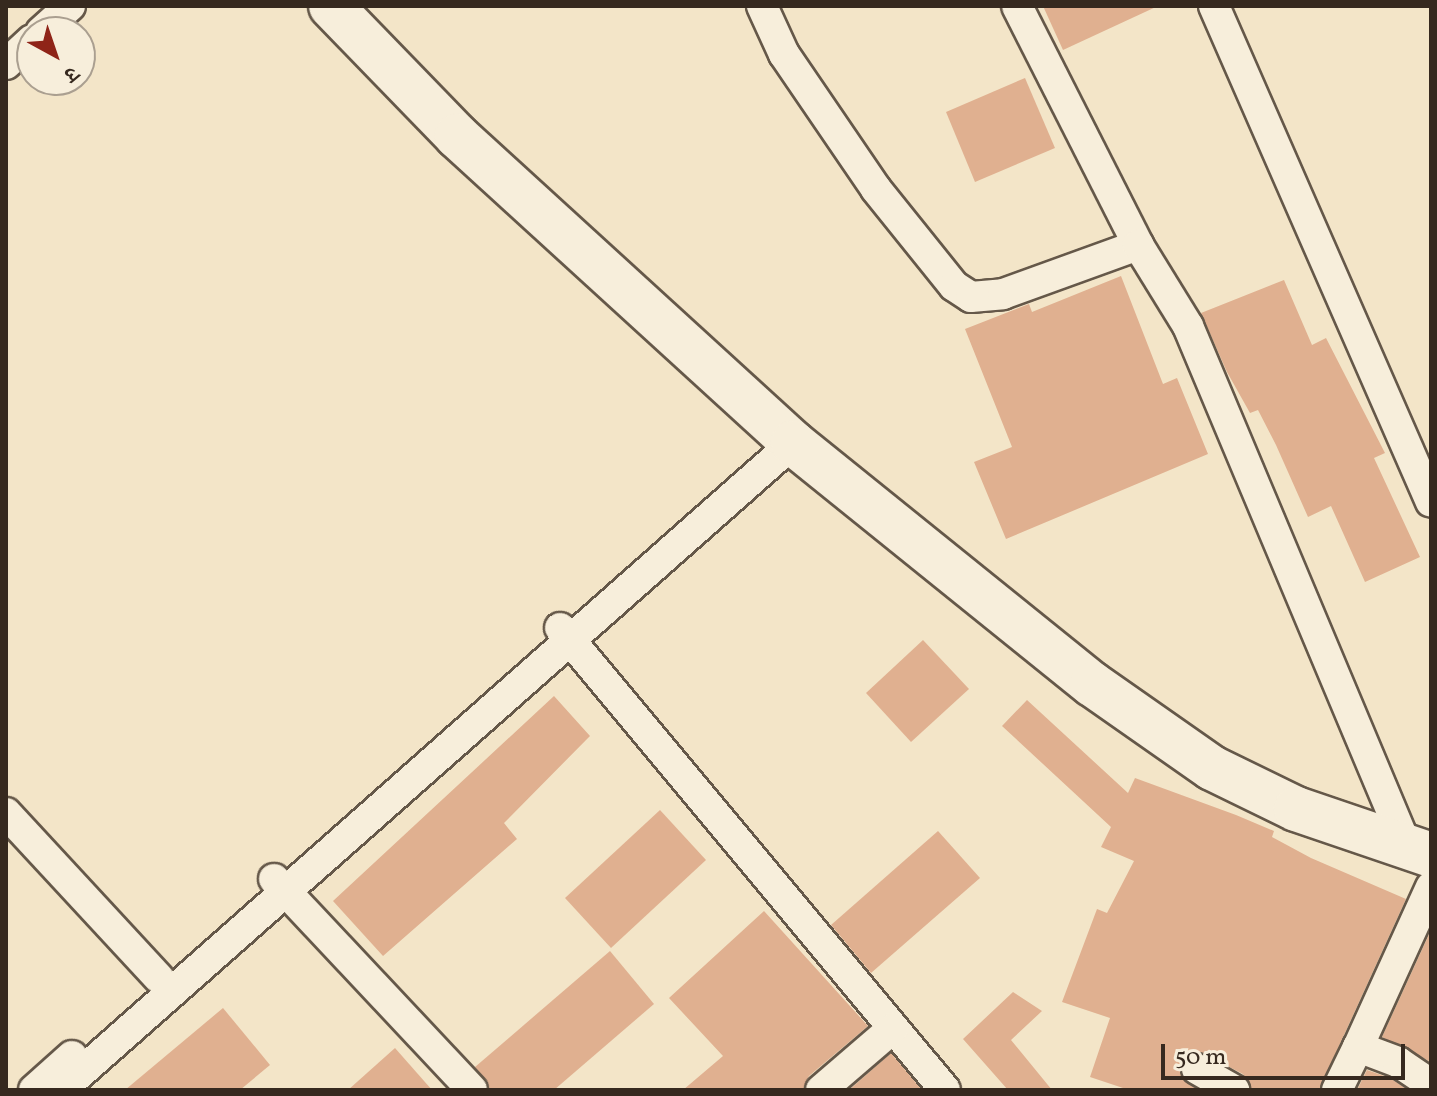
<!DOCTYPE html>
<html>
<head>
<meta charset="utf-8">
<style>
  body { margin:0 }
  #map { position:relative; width:1437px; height:1096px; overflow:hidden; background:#f3e5c8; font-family:Vollkorn,"Noto Serif Devanagari",serif }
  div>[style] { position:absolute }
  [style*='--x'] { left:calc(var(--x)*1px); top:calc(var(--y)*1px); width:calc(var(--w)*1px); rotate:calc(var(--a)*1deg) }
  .building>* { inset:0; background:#e0b090 }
  .roads { filter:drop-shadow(2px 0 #655849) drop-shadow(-2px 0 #655849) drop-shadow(0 2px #655849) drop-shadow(0 -2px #655849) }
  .street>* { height:30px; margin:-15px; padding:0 15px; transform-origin:15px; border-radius:15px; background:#f7eedb }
  .secondary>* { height:44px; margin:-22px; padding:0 22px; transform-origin:22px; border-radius:22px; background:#f7eedb }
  span { translate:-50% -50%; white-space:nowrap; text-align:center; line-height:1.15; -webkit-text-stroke:8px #f7eedb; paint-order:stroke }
  .frame { position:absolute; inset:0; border:8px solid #36291f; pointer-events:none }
  .north { position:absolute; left:16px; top:16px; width:80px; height:80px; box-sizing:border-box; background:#f7eedb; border:2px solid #aa9f90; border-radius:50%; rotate:140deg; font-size:22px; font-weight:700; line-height:32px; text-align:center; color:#36291f }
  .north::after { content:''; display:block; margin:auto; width:28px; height:36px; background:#8f2418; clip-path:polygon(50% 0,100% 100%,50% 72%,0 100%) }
  .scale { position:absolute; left:1161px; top:1044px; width:244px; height:36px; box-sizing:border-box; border:4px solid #36291f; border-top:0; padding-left:10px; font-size:24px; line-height:28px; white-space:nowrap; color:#36291f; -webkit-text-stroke:6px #f7eedb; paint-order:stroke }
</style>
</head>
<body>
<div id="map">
  <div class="building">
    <i style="clip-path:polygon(1043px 6px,1158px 6px,1063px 50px)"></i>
    <i style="clip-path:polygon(1025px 78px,1055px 148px,975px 182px,946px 112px)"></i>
    <i style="clip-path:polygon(1121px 276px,1163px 384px,1177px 378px,1208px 454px,1006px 539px,974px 462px,1012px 447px,965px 329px,1029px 304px,1032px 312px)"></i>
    <i style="clip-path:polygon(1284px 280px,1312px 345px,1326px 338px,1385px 453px,1374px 458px,1420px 557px,1365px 582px,1331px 506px,1308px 517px,1276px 445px,1258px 410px,1250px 413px,1227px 372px,1201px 313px)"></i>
    <i style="clip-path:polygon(923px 640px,969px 689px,911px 742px,866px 693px)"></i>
    <i style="clip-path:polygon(554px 696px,590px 736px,504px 823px,517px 839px,383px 956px,333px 901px)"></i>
    <i style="clip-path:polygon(1027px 700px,1128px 793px,1135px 778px,1236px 815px,1274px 831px,1272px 837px,1311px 858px,1406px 899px,1319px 1090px,1252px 1090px,1243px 1074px,1198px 1051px,1187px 1054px,1179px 1068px,1182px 1079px,1198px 1090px,1129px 1090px,1090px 1077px,1110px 1018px,1062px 1002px,1097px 909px,1107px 913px,1134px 861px,1101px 847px,1111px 827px,1002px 726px)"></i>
    <i style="clip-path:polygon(660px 810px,706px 860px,611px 948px,565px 898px)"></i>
    <i style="clip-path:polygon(938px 831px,980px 878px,871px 973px,831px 925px)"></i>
    <i style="clip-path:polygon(764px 911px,868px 1026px,809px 1076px,803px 1090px,683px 1090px,723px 1056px,669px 998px)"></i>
    <i style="clip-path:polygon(1431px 930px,1431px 1062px,1382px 1037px)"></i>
    <i style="clip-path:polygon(610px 951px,654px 1004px,554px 1090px,490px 1090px,475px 1067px)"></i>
    <i style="clip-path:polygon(1013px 992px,1042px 1011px,1011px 1040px,1052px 1090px,1008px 1090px,963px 1039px)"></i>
    <i style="clip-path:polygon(223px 1008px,270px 1065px,240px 1090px,125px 1090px)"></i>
    <i style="clip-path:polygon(395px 1048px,432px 1090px,348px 1090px)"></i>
    <i style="clip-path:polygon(891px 1053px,922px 1090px,849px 1090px)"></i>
    <i style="clip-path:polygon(1367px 1070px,1390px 1078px,1408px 1090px,1357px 1090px)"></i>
  </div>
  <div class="roads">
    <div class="street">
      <i style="--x:762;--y:6;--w:53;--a:65.4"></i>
      <i style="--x:784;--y:54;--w:163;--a:55.7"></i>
      <i style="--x:876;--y:189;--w:124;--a:51.2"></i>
      <i style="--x:954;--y:286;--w:20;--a:33"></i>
      <i style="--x:971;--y:297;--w:32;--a:-5"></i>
      <i style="--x:1003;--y:294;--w:144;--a:-19.9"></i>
      <i style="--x:1017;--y:6;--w:268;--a:63.1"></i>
      <i style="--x:1138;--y:245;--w:95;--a:58.3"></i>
      <i style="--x:1188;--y:326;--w:561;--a:67.23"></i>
      <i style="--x:1214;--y:6;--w:541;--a:66.37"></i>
      <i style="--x:41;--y:32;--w:39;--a:-42"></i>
      <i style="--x:6;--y:64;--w:35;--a:-43"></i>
      <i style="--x:560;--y:628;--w:601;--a:50.19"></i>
      <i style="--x:6;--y:813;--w:225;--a:47.2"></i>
      <i style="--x:274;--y:879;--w:289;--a:46.8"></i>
      <i style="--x:1431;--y:887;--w:176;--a:114.5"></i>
      <i style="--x:1358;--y:1047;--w:43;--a:20.6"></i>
      <i style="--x:1398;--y:1062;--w:40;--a:34"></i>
      <i style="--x:1197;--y:1069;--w:43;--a:29.6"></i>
      <i style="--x:34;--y:1090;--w:51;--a:-41.8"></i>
      <i style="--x:61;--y:1090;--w:977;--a:-41.47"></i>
      <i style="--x:821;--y:1090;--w:95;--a:-40.7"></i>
      <i style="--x:1337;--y:1090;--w:48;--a:-64"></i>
    </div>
    <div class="secondary">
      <i style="--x:331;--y:6;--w:181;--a:45.9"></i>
      <i style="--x:457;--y:136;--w:455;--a:42.4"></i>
      <i style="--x:793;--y:443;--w:384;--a:38.9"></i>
      <i style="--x:1092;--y:684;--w:146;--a:35"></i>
      <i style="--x:1212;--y:768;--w:93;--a:26"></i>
      <i style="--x:1296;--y:809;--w:143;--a:18.8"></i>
    </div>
  </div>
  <div class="frame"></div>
  <div class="north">उ</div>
  <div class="scale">50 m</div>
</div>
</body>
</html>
